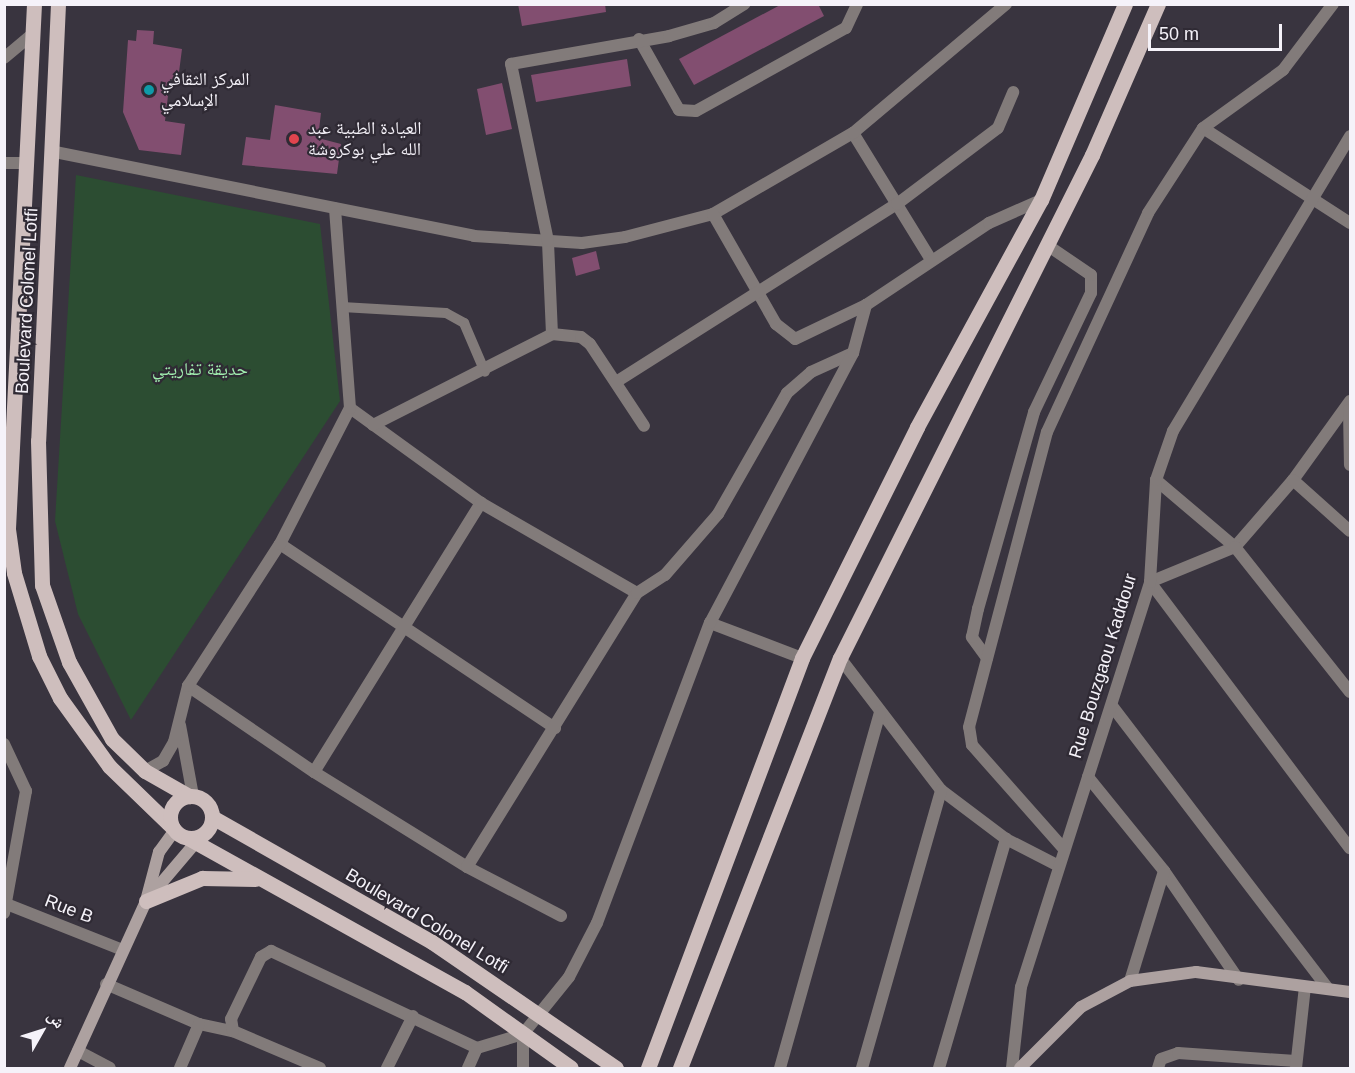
<!DOCTYPE html>
<html>
<head>
<meta charset="utf-8">
<style>
  body { margin:0 }
  #map { position:relative; width:1355px; height:1073px; overflow:hidden; background:#39343f; font-family:Helvetica,"Noto Naskh Arabic",sans-serif }
  div>[style] { position:absolute }
  [style*='--x'] { left:calc(var(--x)*1px); top:calc(var(--y)*1px); width:calc(var(--w)*1px); rotate:calc(var(--a)*1deg) }
  .green>* { inset:0; background:#2c4d32 }
  .building>* { inset:0; background:#824e70 }
  .lane>* { height:10px; margin:-5px; padding:0 5px; transform-origin:5px; border-radius:5px; background:#827b7a }
  .street>* { height:12px; margin:-6px; padding:0 6px; transform-origin:6px; border-radius:6px; background:#827b7a }
  .secondary>* { height:12px; margin:-6px; padding:0 6px; transform-origin:6px; border-radius:6px; background:#ada1a0 }
  .primary>* { height:15px; margin:-7.5px; padding:0 7.5px; transform-origin:7.5px; border-radius:7.5px; background:#cebebd }
  .primary>.ring { margin:-7.5px; padding:0; box-sizing:content-box; background:none; border:15px solid #cebebd; border-radius:50% }
  .dots>* { width:16px; height:16px; translate:-50% -50%; box-sizing:border-box; border:3px solid #2f2a34; border-radius:50% }
  span { translate:-50% -50%; white-space:nowrap; text-align:center; line-height:1.15; -webkit-text-stroke:4.5px #2f2a34; paint-order:stroke }
  .poi-label { font-size:18px; color:#f5f2f9 }
  .left { translate:0 -50%; text-align:left }
  .street-label { font-size:18px; color:#f5f2f9 }
  .park-label { font-size:18px; color:#a1eeaf }
  .frame { position:absolute; inset:0; border:6px solid #f5f2f9; pointer-events:none }
  .north { position:absolute; left:12px; top:1001px; width:60px; height:60px; -webkit-text-stroke:4px #2f2a34; paint-order:stroke; rotate:51deg; font-size:16px; font-weight:700; line-height:24px; text-align:center; color:#f5f2f9 }
  .north::after { content:''; display:block; margin:auto; width:21px; height:27px; background:#f5f2f9; clip-path:polygon(50% 0,100% 100%,50% 72%,0 100%) }
  .scale { position:absolute; left:1148px; top:24px; width:134px; height:27px; box-sizing:border-box; border:3px solid #f5f2f9; border-top:0; padding-left:8px; font-size:18px; line-height:21px; white-space:nowrap; color:#f5f2f9; -webkit-text-stroke:4px #2f2a34; paint-order:stroke }
</style>
</head>
<body>
<div id="map">
  <div class="green">
    <i style="clip-path:polygon(76px 175px,320px 224px,340px 401px,131px 720px,78px 614px,55px 521px)"></i>
  </div>
  <div class="building">
    <i style="clip-path:polygon(518px 4px,605px 4px,606px 12px,522px 26px)"></i>
    <i style="clip-path:polygon(782px 4px,818px 4px,824px 16px,694px 85px,679px 59px)"></i>
    <i style="clip-path:polygon(137px 30px,154px 31px,153px 44px,182px 49px,178px 80px,170px 79px,165px 121px,185px 124px,181px 155px,139px 150px,123px 112px,128px 40px,136px 41px)"></i>
    <i style="clip-path:polygon(627px 59px,631px 86px,536px 102px,531px 75px)"></i>
    <i style="clip-path:polygon(502px 83px,512px 129px,486px 135px,477px 89px)"></i>
    <i style="clip-path:polygon(275px 105px,321px 113px,318px 138px,341px 144px,337px 174px,242px 165px,246px 137px,270px 140px)"></i>
    <i style="clip-path:polygon(596px 251px,600px 269px,576px 276px,572px 258px)"></i>
  </div>
  <div class="lane">
    <i style="--x:342;--y:307;--w:104;--a:3.3"></i>
    <i style="--x:446;--y:313;--w:21;--a:29"></i>
    <i style="--x:464;--y:323;--w:53;--a:66.8"></i>
  </div>
  <div class="street">
    <i style="--x:639;--y:39;--w:81;--a:60.6"></i>
    <i style="--x:679;--y:110;--w:17;--a:3"></i>
    <i style="--x:696;--y:111;--w:171;--a:-29"></i>
    <i style="--x:846;--y:28;--w:26;--a:-65"></i>
    <i style="--x:4;--y:58;--w:38;--a:-40"></i>
    <i style="--x:1203;--y:128;--w:175;--a:32.9"></i>
    <i style="--x:853;--y:133;--w:149;--a:58.4"></i>
    <i style="--x:55;--y:152;--w:427;--a:11.3"></i>
    <i style="--x:474;--y:236;--w:108;--a:3.7"></i>
    <i style="--x:582;--y:243;--w:43;--a:-7.9"></i>
    <i style="--x:625;--y:237;--w:91;--a:-14.6"></i>
    <i style="--x:713;--y:214;--w:162;--a:-30.1"></i>
    <i style="--x:853;--y:133;--w:200;--a:-40.1"></i>
    <i style="--x:4;--y:163;--w:24;--a:0"></i>
    <i style="--x:713;--y:214;--w:127;--a:60.2"></i>
    <i style="--x:776;--y:324;--w:24;--a:38"></i>
    <i style="--x:795;--y:339;--w:79;--a:-25.6"></i>
    <i style="--x:866;--y:305;--w:148;--a:-33.7"></i>
    <i style="--x:989;--y:223;--w:57;--a:-23.9"></i>
    <i style="--x:552;--y:334;--w:93;--a:-92.5"></i>
    <i style="--x:548;--y:241;--w:181;--a:-101.8"></i>
    <i style="--x:511;--y:64;--w:160;--a:-10"></i>
    <i style="--x:669;--y:36;--w:47;--a:-16.1"></i>
    <i style="--x:714;--y:23;--w:36;--a:-32"></i>
    <i style="--x:616;--y:382;--w:333;--a:-32.4"></i>
    <i style="--x:897;--y:204;--w:126;--a:-37"></i>
    <i style="--x:998;--y:128;--w:39;--a:-67"></i>
    <i style="--x:1350;--y:401;--w:97;--a:125.8"></i>
    <i style="--x:1293;--y:480;--w:89;--a:130.9"></i>
    <i style="--x:1235;--y:547;--w:92;--a:157.6"></i>
    <i style="--x:1150;--y:582;--w:333;--a:53.1"></i>
    <i style="--x:350;--y:408;--w:162;--a:35.9"></i>
    <i style="--x:481;--y:503;--w:180;--a:30"></i>
    <i style="--x:1349;--y:410;--w:55;--a:89"></i>
    <i style="--x:373;--y:425;--w:201;--a:-26.9"></i>
    <i style="--x:552;--y:334;--w:29;--a:6"></i>
    <i style="--x:581;--y:337;--w:11;--a:38"></i>
    <i style="--x:590;--y:344;--w:98;--a:56.6"></i>
    <i style="--x:1156;--y:480;--w:104;--a:40.3"></i>
    <i style="--x:1235;--y:547;--w:185;--a:51.6"></i>
    <i style="--x:1293;--y:480;--w:76;--a:41.8"></i>
    <i style="--x:280;--y:544;--w:331;--a:33.8"></i>
    <i style="--x:710;--y:623;--w:98;--a:20.8"></i>
    <i style="--x:840;--y:658;--w:166;--a:52.6"></i>
    <i style="--x:941;--y:790;--w:81;--a:37"></i>
    <i style="--x:1006;--y:839;--w:59;--a:27"></i>
    <i style="--x:987;--y:658;--w:26;--a:-126"></i>
    <i style="--x:972;--y:637;--w:29;--a:-78"></i>
    <i style="--x:978;--y:609;--w:205;--a:-74.1"></i>
    <i style="--x:1034;--y:412;--w:132;--a:-64.4"></i>
    <i style="--x:1091;--y:293;--w:18;--a:-90"></i>
    <i style="--x:1091;--y:275;--w:53;--a:-145.7"></i>
    <i style="--x:188;--y:686;--w:153;--a:34.3"></i>
    <i style="--x:314;--y:772;--w:180;--a:31.8"></i>
    <i style="--x:467;--y:867;--w:106;--a:27.5"></i>
    <i style="--x:1112;--y:706;--w:356;--a:52.6"></i>
    <i style="--x:180;--y:725;--w:72;--a:79.6"></i>
    <i style="--x:4;--y:744;--w:52;--a:64.9"></i>
    <i style="--x:26;--y:791;--w:124;--a:100.2"></i>
    <i style="--x:145;--y:771;--w:21;--a:-29"></i>
    <i style="--x:163;--y:761;--w:22;--a:-60"></i>
    <i style="--x:174;--y:742;--w:58;--a:-76"></i>
    <i style="--x:188;--y:686;--w:169;--a:-57.1"></i>
    <i style="--x:280;--y:544;--w:153;--a:-62.8"></i>
    <i style="--x:350;--y:408;--w:200;--a:-94.3"></i>
    <i style="--x:314;--y:772;--w:317;--a:-58.2"></i>
    <i style="--x:1088;--y:777;--w:121;--a:51"></i>
    <i style="--x:1164;--y:871;--w:132;--a:55.5"></i>
    <i style="--x:1064;--y:849;--w:139;--a:-131.5"></i>
    <i style="--x:972;--y:745;--w:18;--a:-99"></i>
    <i style="--x:969;--y:727;--w:305;--a:-75.2"></i>
    <i style="--x:1047;--y:432;--w:241;--a:-65.2"></i>
    <i style="--x:1148;--y:213;--w:101;--a:-57.1"></i>
    <i style="--x:1203;--y:128;--w:99;--a:-35.9"></i>
    <i style="--x:1283;--y:70;--w:83;--a:-52.9"></i>
    <i style="--x:467;--y:867;--w:322;--a:-58.2"></i>
    <i style="--x:637;--y:593;--w:33;--a:-33"></i>
    <i style="--x:665;--y:575;--w:81;--a:-49"></i>
    <i style="--x:718;--y:514;--w:139;--a:-60.3"></i>
    <i style="--x:787;--y:393;--w:32;--a:-41"></i>
    <i style="--x:811;--y:372;--w:46;--a:-24.3"></i>
    <i style="--x:4;--y:903;--w:125;--a:21.6"></i>
    <i style="--x:1130;--y:981;--w:115;--a:-72.8"></i>
    <i style="--x:106;--y:984;--w:101;--a:23.3"></i>
    <i style="--x:199;--y:1024;--w:35;--a:12"></i>
    <i style="--x:523;--y:1034;--w:34;--a:90"></i>
    <i style="--x:78;--y:1051;--w:36;--a:28"></i>
    <i style="--x:180;--y:1068;--w:48;--a:-66.6"></i>
    <i style="--x:320;--y:1068;--w:95;--a:-157"></i>
    <i style="--x:233;--y:1031;--w:12;--a:-99"></i>
    <i style="--x:231;--y:1019;--w:69;--a:-64.2"></i>
    <i style="--x:261;--y:957;--w:12;--a:-31"></i>
    <i style="--x:271;--y:951;--w:228;--a:25.2"></i>
    <i style="--x:477;--y:1048;--w:48;--a:-16.9"></i>
    <i style="--x:523;--y:1034;--w:73;--a:-51.1"></i>
    <i style="--x:569;--y:977;--w:61;--a:-62.6"></i>
    <i style="--x:597;--y:923;--w:321;--a:-69.4"></i>
    <i style="--x:710;--y:623;--w:306;--a:-62.1"></i>
    <i style="--x:853;--y:353;--w:50;--a:-74.8"></i>
    <i style="--x:387;--y:1068;--w:58;--a:-63.4"></i>
    <i style="--x:468;--y:1068;--w:22;--a:-66"></i>
    <i style="--x:780;--y:1068;--w:370;--a:-74.3"></i>
    <i style="--x:862;--y:1068;--w:289;--a:-74.1"></i>
    <i style="--x:939;--y:1068;--w:239;--a:-73.7"></i>
    <i style="--x:1012;--y:1068;--w:81;--a:-83.7"></i>
    <i style="--x:1021;--y:987;--w:425;--a:-72.3"></i>
    <i style="--x:1150;--y:582;--w:102;--a:-86.6"></i>
    <i style="--x:1156;--y:480;--w:52;--a:-70.9"></i>
    <i style="--x:1173;--y:431;--w:344;--a:-59"></i>
    <i style="--x:1158;--y:1068;--w:9;--a:-72"></i>
    <i style="--x:1161;--y:1059;--w:18;--a:-19"></i>
    <i style="--x:1178;--y:1053;--w:118;--a:3.9"></i>
    <i style="--x:1296;--y:1068;--w:81;--a:-83.7"></i>
  </div>
  <div class="secondary">
    <i style="--x:147;--y:897;--w:47;--a:-75.1"></i>
    <i style="--x:159;--y:852;--w:26;--a:-54"></i>
    <i style="--x:70;--y:1068;--w:183;--a:-65.5"></i>
    <i style="--x:146;--y:901;--w:88;--a:-49.6"></i>
    <i style="--x:1020;--y:1068;--w:86;--a:-45"></i>
    <i style="--x:1081;--y:1007;--w:55;--a:-28"></i>
    <i style="--x:1130;--y:981;--w:67;--a:-7.8"></i>
    <i style="--x:1196;--y:972;--w:155;--a:7.4"></i>
  </div>
  <div class="primary">
    <i style="--x:34;--y:4;--w:526;--a:92.84"></i>
    <i style="--x:8;--y:529;--w:44;--a:82.2"></i>
    <i style="--x:14;--y:573;--w:87;--a:73.2"></i>
    <i style="--x:39;--y:656;--w:47;--a:63.4"></i>
    <i style="--x:60;--y:698;--w:84;--a:54.2"></i>
    <i style="--x:109;--y:766;--w:89;--a:44.1"></i>
    <i style="--x:58;--y:4;--w:437;--a:92.6"></i>
    <i style="--x:38;--y:441;--w:144;--a:88.4"></i>
    <i style="--x:42;--y:585;--w:82;--a:70.7"></i>
    <i style="--x:69;--y:662;--w:88;--a:60.8"></i>
    <i style="--x:112;--y:739;--w:46;--a:44.1"></i>
    <i style="--x:145;--y:771;--w:51;--a:29.6"></i>
    <i class="ring" style="left:170px;top:796px;width:27px;height:27px"></i>
    <i style="--x:212;--y:817;--w:253;--a:29.6"></i>
    <i style="--x:432;--y:942;--w:223;--a:34.4"></i>
    <i style="--x:188;--y:838;--w:317;--a:29.1"></i>
    <i style="--x:465;--y:992;--w:130;--a:35.6"></i>
    <i style="--x:146;--y:901;--w:61;--a:-22.3"></i>
    <i style="--x:202;--y:878;--w:53;--a:1.1"></i>
    <i style="--x:648;--y:1068;--w:438;--a:-69.4"></i>
    <i style="--x:802;--y:658;--w:258;--a:-63.5"></i>
    <i style="--x:917;--y:427;--w:259;--a:-61.4"></i>
    <i style="--x:1041;--y:200;--w:213;--a:-66.8"></i>
    <i style="--x:680;--y:1068;--w:440;--a:-68.7"></i>
    <i style="--x:840;--y:658;--w:563;--a:-63.39"></i>
    <i style="--x:1092;--y:155;--w:165;--a:-66.4"></i>
  </div>
  <div class="dots">
    <i style="left:149px;top:90px;background:#0f9aa8"></i>
    <i style="left:294px;top:139px;background:#e0444e"></i>
  </div>
  <div class="poi-label">
    <span class="left" style="left:161px;top:90px">المركز الثقافي<br>الإسلامي</span>
    <span class="left" style="left:308px;top:139px">العيادة الطبية عبد<br>الله علي بوكروشة</span>
  </div>
  <div class="street-label">
    <span style="left:27px;top:301px;rotate:-87deg">Boulevard Colonel Lotfi</span>
    <span style="left:1103px;top:666px;rotate:-73deg">Rue Bouzgaou Kaddour</span>
    <span style="left:69px;top:909px;rotate:21deg">Rue B</span>
    <span style="left:427px;top:921px;rotate:31deg">Boulevard Colonel Lotfi</span>
  </div>
  <div class="park-label">
    <span style="left:200px;top:369px">حديقة تفاريتي</span>
  </div>
  <div class="frame"></div>
  <div class="north">ش</div>
  <div class="scale">50 m</div>
</div>
</body>
</html>
